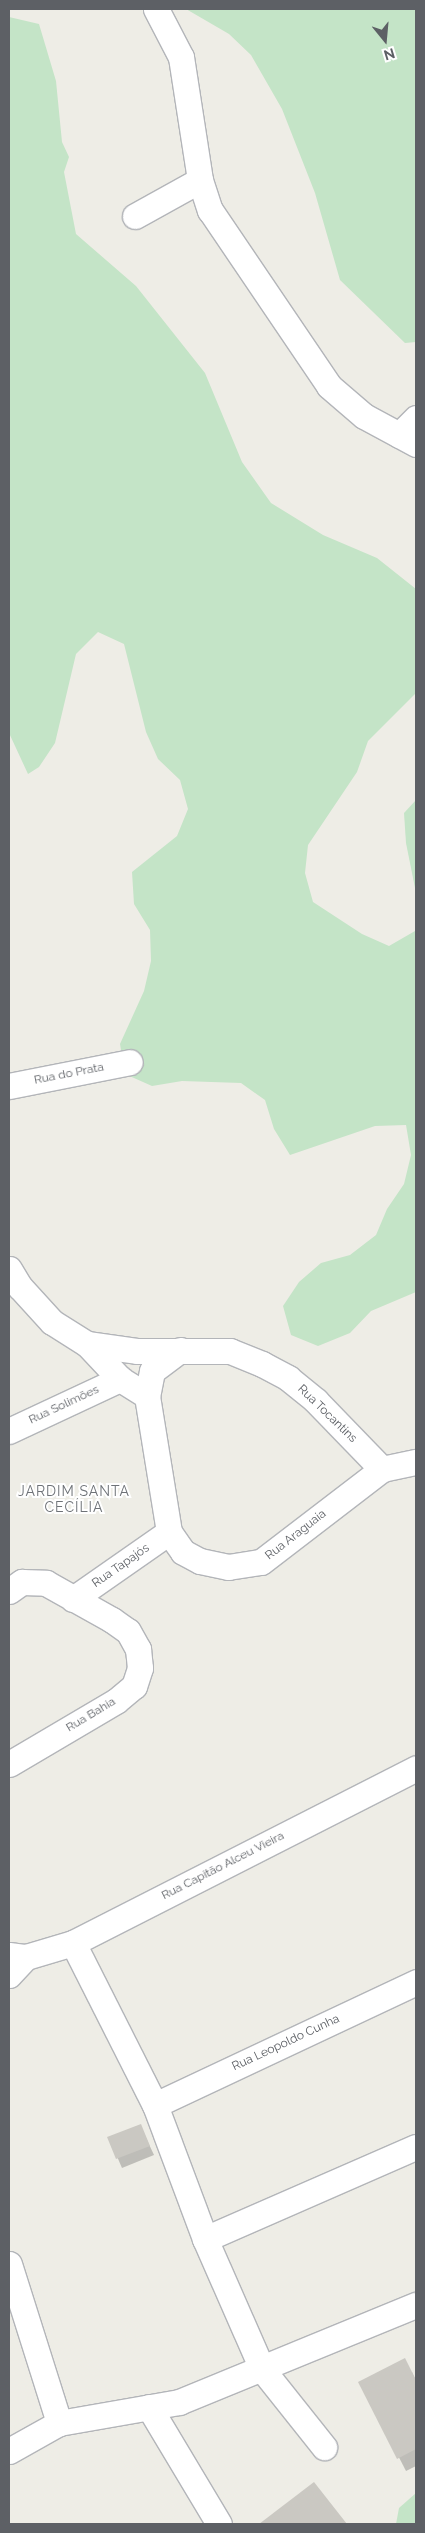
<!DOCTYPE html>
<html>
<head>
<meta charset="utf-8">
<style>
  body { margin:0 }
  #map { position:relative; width:425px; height:2533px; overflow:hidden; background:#eeede6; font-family:Raleway,sans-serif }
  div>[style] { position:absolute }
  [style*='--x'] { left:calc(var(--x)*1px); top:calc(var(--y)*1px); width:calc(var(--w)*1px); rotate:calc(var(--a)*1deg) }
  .green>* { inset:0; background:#c4e4c7 }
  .shadow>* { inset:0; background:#0003 }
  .building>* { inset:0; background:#cac8c2 }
  .roads { filter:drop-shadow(1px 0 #b3b5b9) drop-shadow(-1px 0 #b3b5b9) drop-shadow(0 1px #b3b5b9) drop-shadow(0 -1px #b3b5b9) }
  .minor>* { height:25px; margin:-12.5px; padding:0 12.5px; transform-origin:12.5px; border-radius:12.5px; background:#fff }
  span { translate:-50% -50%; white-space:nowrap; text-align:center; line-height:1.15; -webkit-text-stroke:4px #fff; paint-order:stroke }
  .street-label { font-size:12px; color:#5d6065 }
  .neighbourhood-label { font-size:14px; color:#6e7277; letter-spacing:1px }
  .frame { position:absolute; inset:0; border:10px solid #5d6065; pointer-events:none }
  .north { position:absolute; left:360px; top:15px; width:50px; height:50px; -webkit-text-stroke:4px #fff; paint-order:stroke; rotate:163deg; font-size:14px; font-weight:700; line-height:20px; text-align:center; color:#5d6065 }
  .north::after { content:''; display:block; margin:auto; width:18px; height:22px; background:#5d6065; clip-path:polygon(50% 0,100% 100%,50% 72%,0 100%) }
</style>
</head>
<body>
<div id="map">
  <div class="green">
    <i style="clip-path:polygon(186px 9px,416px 9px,416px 342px,405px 343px,340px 280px,315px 193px,282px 109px,251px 55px,229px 34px)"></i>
    <i style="clip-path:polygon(9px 17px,39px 24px,56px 81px,62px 142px,69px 157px,64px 172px,76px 234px,136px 286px,205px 373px,242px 462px,271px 503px,323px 535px,377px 558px,416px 589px,416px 693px,368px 741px,357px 772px,308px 845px,305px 873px,313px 902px,362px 934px,389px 946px,415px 931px,416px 924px,416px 1292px,371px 1311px,350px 1333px,318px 1346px,291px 1335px,283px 1306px,299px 1282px,321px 1263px,350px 1255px,376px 1235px,387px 1209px,404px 1184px,411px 1155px,406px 1125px,375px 1126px,290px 1155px,274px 1129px,265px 1100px,241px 1083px,182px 1081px,152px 1086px,125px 1074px,120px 1044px,144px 991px,151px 961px,150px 930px,134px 904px,132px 872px,177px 836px,188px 809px,180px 780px,158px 759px,146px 732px,124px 644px,98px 632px,76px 654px,55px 743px,39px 767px,28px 774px,9px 733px)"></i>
    <i style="clip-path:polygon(416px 800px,416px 893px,406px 843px,404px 813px)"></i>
    <i style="clip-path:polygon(416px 2493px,416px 2524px,396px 2524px,399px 2508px)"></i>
  </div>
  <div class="shadow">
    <i style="clip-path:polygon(140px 2125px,154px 2155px,122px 2168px,109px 2138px)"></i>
    <i style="clip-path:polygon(412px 2372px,416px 2381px,416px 2466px,406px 2471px,360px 2382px)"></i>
    <i style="clip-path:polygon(314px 2484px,345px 2524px,262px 2524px)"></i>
  </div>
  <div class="building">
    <i style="clip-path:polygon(141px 2124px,150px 2146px,116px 2159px,107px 2137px)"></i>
    <i style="clip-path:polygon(405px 2358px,416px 2380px,416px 2449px,397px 2459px,358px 2382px)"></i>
    <i style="clip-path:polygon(314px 2482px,347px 2524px,259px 2524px)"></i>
  </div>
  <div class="roads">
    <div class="minor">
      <i style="--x:156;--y:9;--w:54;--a:62.5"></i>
      <i style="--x:181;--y:57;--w:124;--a:81.2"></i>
      <i style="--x:200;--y:180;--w:32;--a:72"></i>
      <i style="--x:210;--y:210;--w:212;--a:55.9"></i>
      <i style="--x:329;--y:386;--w:46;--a:40.6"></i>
      <i style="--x:364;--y:416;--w:59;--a:28.3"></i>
      <i style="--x:135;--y:216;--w:74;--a:-29"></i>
      <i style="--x:399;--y:435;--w:24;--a:-45"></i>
      <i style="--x:9;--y:1086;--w:123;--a:-11.2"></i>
      <i style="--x:9;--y:1269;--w:21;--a:59"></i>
      <i style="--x:20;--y:1287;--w:47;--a:47.6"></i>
      <i style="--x:52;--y:1322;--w:41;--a:32.2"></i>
      <i style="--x:87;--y:1344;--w:48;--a:46.7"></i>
      <i style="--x:120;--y:1379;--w:32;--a:32"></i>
      <i style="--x:87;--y:1344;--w:50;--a:8"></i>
      <i style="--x:137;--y:1351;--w:93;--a:0"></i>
      <i style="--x:230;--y:1351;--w:35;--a:22"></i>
      <i style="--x:262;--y:1364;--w:30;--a:28"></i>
      <i style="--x:288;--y:1378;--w:36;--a:39"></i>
      <i style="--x:316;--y:1401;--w:95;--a:45.9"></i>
      <i style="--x:180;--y:1350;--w:35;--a:143"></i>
      <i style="--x:152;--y:1371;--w:25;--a:101"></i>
      <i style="--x:147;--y:1396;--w:138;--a:80.8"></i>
      <i style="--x:169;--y:1532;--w:24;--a:55"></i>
      <i style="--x:183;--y:1552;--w:19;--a:28"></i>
      <i style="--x:200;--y:1561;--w:29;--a:12"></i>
      <i style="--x:228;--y:1567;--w:33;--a:-9"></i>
      <i style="--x:261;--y:1562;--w:153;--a:-37.5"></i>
      <i style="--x:382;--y:1469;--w:35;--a:-12"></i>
      <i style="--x:9;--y:1431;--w:123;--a:-25.1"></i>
      <i style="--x:9;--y:1591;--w:16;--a:-35"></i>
      <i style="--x:22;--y:1582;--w:24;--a:2"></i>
      <i style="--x:46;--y:1583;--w:76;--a:29.3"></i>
      <i style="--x:112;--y:1620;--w:19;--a:35"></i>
      <i style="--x:128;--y:1631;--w:21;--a:61"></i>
      <i style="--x:138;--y:1649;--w:19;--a:84"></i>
      <i style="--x:140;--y:1668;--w:19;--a:108"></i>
      <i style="--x:134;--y:1686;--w:23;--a:140"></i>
      <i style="--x:116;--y:1701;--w:124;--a:149.5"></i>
      <i style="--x:73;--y:1599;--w:117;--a:-34.9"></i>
      <i style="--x:73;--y:1943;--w:182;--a:63.2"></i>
      <i style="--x:155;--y:2105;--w:143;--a:69.5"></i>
      <i style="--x:205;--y:2239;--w:142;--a:66.3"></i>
      <i style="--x:262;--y:2369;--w:100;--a:51.5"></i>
      <i style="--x:9;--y:1955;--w:17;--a:7"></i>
      <i style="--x:26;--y:1957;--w:49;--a:-16.6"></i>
      <i style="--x:73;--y:1943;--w:385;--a:-27"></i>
      <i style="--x:9;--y:1975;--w:25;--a:-47"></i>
      <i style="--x:155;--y:2105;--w:289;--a:-25.2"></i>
      <i style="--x:205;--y:2239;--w:230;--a:-23.6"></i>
      <i style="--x:9;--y:2264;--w:167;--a:72.5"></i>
      <i style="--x:149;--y:2407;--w:136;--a:59.1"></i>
      <i style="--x:9;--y:2451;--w:57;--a:-29.2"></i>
      <i style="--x:59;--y:2423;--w:122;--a:-9.9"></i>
      <i style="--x:179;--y:2402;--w:256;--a:-22.3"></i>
    </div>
  </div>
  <div class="street-label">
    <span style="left:69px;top:1074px;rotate:-11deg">Rua do Prata</span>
    <span style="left:64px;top:1405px;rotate:-25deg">Rua Solimões</span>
    <span style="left:327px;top:1414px;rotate:44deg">Rua Tocantins</span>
    <span style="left:296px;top:1535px;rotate:-38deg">Rua Araguaia</span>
    <span style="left:121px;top:1566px;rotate:-35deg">Rua Tapajós</span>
    <span style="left:91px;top:1715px;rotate:-31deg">Rua Bahia</span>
    <span style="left:223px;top:1866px;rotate:-27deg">Rua Capitão Alceu Vieira</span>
    <span style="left:286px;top:2043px;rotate:-25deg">Rua Leopoldo Cunha</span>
  </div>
  <div class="neighbourhood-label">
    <span style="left:74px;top:1499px">JARDIM SANTA<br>CECÍLIA</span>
  </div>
  <div class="frame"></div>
  <div class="north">N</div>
</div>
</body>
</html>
